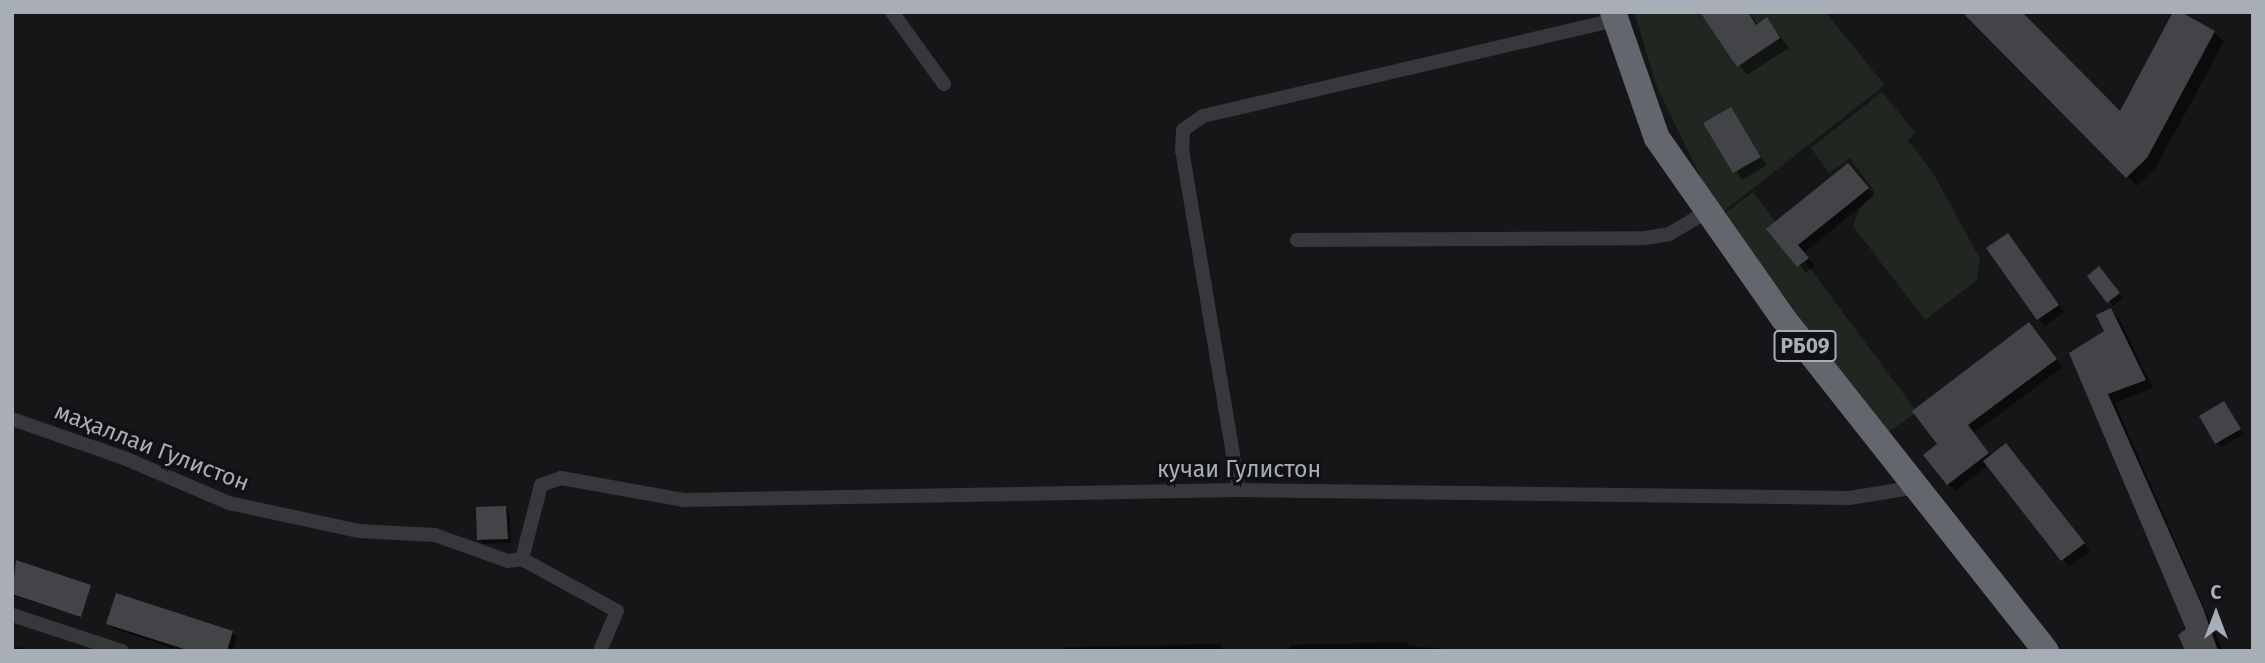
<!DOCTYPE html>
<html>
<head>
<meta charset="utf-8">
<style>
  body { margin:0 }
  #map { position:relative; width:2265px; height:663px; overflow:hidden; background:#161618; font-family:"Fira Sans",sans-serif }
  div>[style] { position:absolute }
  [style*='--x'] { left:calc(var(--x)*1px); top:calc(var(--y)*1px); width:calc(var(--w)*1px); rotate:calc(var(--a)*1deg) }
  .green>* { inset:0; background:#202721 }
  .shadow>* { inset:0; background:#0007 }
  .building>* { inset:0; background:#424448 }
  .street>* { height:14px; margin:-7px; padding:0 7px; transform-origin:7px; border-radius:7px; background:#37383c }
  .highway>* { height:26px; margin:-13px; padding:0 13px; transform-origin:13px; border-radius:13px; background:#63666d }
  span { translate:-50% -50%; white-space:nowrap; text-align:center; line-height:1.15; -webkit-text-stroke:7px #111113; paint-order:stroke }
  .shield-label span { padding:2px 5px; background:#111113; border:2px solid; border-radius:5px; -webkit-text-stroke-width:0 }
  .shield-label { font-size:21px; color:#a8aeb7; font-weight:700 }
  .street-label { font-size:23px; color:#a8aeb7 }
  .frame { position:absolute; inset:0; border:14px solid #a8aeb7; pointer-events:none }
  .north { position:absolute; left:2181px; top:579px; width:70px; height:70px; -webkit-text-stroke:5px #111113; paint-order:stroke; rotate:0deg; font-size:19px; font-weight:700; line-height:28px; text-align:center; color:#a8aeb7 }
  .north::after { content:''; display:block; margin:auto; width:24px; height:32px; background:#a8aeb7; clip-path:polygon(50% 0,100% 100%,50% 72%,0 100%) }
</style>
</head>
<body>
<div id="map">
  <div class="green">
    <i style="clip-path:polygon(1634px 12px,1825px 12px,1885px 85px,1719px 215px,1657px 87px)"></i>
    <i style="clip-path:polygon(1882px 92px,1915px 132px,1908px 141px,1932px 171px,1980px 259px,1977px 280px,1925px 320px,1853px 226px,1859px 209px,1875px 192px,1850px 158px,1829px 173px,1811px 148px)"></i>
    <i style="clip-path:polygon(1753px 192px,1917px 412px,1888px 432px,1721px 216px)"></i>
  </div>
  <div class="shadow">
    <i style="clip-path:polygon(1702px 12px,1749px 12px,1758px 25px,1766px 20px,1789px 48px,1747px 75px)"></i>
    <i style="clip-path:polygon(1965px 12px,2120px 114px,2177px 12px,2214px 32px,2224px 42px,2156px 167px,2137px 186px)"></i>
    <i style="clip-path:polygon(1731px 109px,1767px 165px,1742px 180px,1706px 124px)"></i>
    <i style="clip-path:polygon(1855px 173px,1874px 196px,1804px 253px,1815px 266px,1806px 273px,1769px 229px)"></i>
    <i style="clip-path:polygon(2008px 235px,2064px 312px,2045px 326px,2038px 319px)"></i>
    <i style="clip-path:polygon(2103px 273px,2123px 298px,2113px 306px,2109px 301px)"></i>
    <i style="clip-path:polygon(2110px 310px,2119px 318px,2153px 388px,2115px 403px,2223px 651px,2182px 651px,2186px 649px,2188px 630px,2071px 354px,2106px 332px)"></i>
    <i style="clip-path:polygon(2029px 324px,2063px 367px,1974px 433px,1991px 456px,2013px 452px,2090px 551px,2069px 567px,1988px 465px,1956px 491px,1948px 484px,1939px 444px)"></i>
    <i style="clip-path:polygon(2223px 403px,2244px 434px,2221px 447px,2217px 443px)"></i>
    <i style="clip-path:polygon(506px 508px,510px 513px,511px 543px,483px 544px,479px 539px)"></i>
    <i style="clip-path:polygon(17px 562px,74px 585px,65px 612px,12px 595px,12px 577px)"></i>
    <i style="clip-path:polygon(108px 624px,232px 633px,237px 637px,233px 651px,180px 651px,112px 628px)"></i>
    <i style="clip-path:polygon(1405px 642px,1410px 646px,1471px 651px,1290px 651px,1289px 645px)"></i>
    <i style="clip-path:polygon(1220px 644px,1224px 651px,1063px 651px,1063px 647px)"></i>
    <i style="clip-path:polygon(18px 646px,32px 651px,17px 651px)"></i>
  </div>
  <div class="building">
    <i style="clip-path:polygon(1700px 12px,1748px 12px,1756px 25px,1767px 17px,1780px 38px,1737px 67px)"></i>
    <i style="clip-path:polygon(1962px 12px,2022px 12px,2120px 111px,2173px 12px,2181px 12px,2215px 31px,2147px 158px,2126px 178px)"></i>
    <i style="clip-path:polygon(1731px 107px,1761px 157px,1733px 173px,1703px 123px)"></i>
    <i style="clip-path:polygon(1848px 163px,1869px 188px,1798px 245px,1809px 258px,1797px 267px,1766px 229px)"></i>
    <i style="clip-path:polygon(2008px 233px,2059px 305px,2037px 320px,1986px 248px)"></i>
    <i style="clip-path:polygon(2099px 266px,2120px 293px,2107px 303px,2087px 276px)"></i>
    <i style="clip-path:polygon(2111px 308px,2146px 380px,2108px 394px,2203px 608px,2218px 651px,2185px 651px,2178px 635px,2186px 629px,2069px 353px,2104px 331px,2096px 315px)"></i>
    <i style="clip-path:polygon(2029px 322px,2057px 359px,1968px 425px,1989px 453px,1947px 485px,1923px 455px,1937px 444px,1912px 411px)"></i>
    <i style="clip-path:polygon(2224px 401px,2241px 429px,2215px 444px,2199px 416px)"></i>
    <i style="clip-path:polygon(2006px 443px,2085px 543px,2061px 561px,1983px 461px)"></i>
    <i style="clip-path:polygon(506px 506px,508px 539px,477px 540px,476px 507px)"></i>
    <i style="clip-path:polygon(16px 560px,91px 585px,81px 617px,12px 594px)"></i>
    <i style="clip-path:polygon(116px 593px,233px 631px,227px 651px,190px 651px,106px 624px)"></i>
  </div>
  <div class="street">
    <i style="--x:892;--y:12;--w:89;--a:54.2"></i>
    <i style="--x:1297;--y:240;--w:348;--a:-0.3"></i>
    <i style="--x:1645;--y:238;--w:24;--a:-9"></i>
    <i style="--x:1669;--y:234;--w:45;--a:-30.5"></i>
    <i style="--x:12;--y:419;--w:119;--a:19.2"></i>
    <i style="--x:124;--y:458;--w:114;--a:23.2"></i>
    <i style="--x:229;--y:503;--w:132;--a:12.2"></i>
    <i style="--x:358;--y:531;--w:77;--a:3"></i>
    <i style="--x:435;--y:535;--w:77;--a:19.6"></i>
    <i style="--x:508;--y:561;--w:14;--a:-8"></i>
    <i style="--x:522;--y:559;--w:76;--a:-75.6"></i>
    <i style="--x:541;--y:485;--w:21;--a:-19"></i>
    <i style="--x:561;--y:478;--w:124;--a:10.2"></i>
    <i style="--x:683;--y:500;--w:556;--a:-1.03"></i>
    <i style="--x:1239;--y:490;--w:610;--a:0.75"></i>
    <i style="--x:1849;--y:498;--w:69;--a:-9.2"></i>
    <i style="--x:1239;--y:490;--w:344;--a:-99.5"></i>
    <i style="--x:1182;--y:151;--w:21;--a:-87"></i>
    <i style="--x:1183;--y:130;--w:24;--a:-35"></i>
    <i style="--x:1203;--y:116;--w:424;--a:-13.1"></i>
    <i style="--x:522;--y:559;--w:108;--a:28.7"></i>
    <i style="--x:617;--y:611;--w:43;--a:113"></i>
    <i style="--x:12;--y:615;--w:116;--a:18.1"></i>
  </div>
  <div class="highway">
    <i style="--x:1613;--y:12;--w:133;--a:70.8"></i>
    <i style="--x:1657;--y:138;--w:220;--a:55"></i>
    <i style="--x:1783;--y:318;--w:424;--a:51.7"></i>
  </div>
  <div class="shield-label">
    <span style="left:1805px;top:346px">РБ09</span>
  </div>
  <div class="street-label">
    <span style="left:152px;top:447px;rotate:21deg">маҳаллаи Гулистон</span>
    <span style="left:1239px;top:469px">кучаи Гулистон</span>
  </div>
  <div class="frame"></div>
  <div class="north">С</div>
</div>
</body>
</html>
